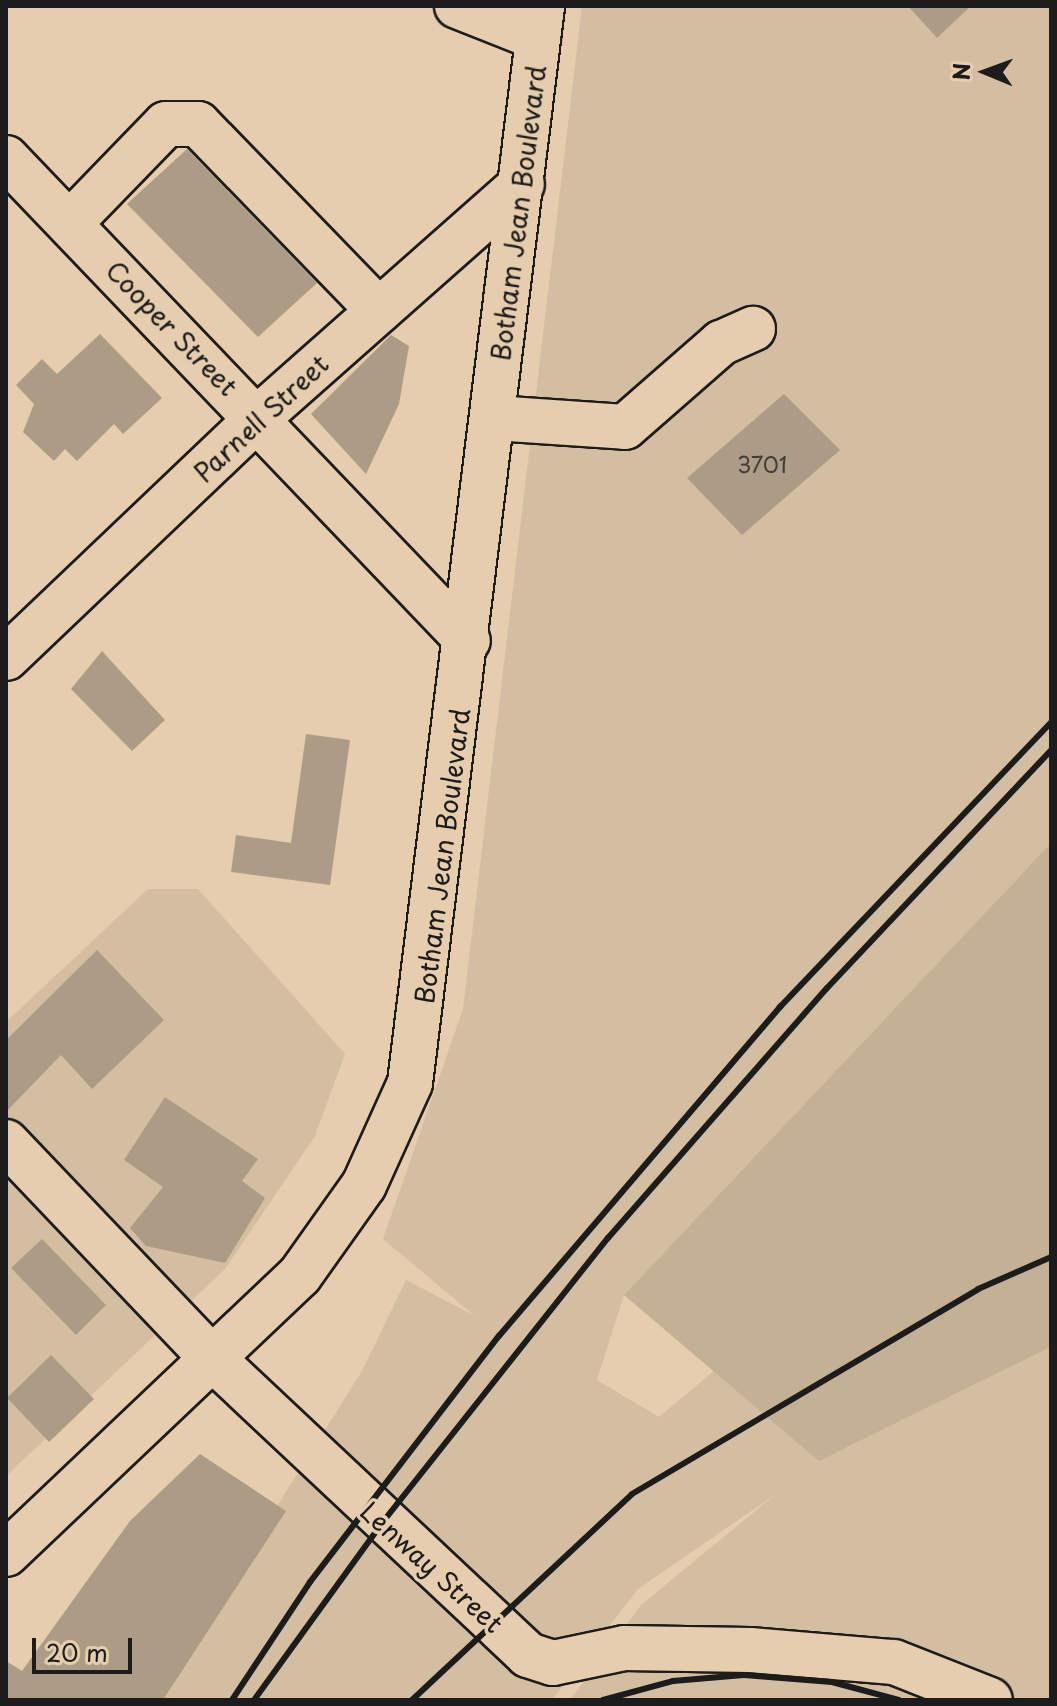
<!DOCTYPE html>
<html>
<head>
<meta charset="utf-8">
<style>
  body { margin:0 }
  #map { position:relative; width:1057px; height:1706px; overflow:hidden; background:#e5cdad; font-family:"Playpen Sans",sans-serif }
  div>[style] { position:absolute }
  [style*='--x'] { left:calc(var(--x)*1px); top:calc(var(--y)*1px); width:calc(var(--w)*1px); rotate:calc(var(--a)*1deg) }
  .built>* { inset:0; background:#d4bea1 }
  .green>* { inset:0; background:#c4b195 }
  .building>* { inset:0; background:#ad9c85 }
  .roads { filter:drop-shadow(2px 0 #1c1c1c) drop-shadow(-2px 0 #1c1c1c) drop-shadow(0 2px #1c1c1c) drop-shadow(0 -2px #1c1c1c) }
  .minor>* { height:44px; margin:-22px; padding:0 22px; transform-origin:22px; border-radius:22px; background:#e5cdad }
  .major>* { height:44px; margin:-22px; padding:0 22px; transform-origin:22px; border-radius:22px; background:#e5cdad }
  .rail>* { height:6px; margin:-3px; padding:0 3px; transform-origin:3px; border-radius:3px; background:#1c1c1c }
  span { translate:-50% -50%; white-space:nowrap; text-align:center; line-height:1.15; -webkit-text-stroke:7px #e5cdad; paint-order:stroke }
  .number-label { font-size:22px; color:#403c36 }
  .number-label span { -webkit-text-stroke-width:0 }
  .street-label { font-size:26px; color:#1c1c1c }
  .frame { position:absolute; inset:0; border:8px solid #1c1c1c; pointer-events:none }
  .north { position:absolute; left:945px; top:32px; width:80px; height:80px; -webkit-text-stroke:6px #e5cdad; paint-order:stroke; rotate:271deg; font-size:22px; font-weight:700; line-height:32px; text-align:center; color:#1c1c1c }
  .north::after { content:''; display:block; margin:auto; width:28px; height:36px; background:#1c1c1c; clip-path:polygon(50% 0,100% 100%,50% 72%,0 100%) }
  .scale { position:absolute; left:32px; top:1638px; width:100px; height:36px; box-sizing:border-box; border:4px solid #1c1c1c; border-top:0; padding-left:10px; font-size:24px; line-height:28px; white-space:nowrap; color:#1c1c1c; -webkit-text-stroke:6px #e5cdad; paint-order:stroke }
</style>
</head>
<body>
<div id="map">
  <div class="built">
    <i style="clip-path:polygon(582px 6px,1051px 6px,1051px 843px,624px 1295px,597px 1380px,659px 1417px,783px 1313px,846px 1448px,1051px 1347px,1051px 1700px,570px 1700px,641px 1605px,776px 1494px,638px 1589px,552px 1700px,155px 1700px,362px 1371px,406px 1280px,475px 1316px,383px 1239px,463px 1009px)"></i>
    <i style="clip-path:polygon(148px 889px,198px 889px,345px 1054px,315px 1136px,225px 1269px,6px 1476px,6px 1022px)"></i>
  </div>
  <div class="green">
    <i style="clip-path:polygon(1051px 843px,1051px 1347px,819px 1461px,624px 1295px)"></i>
  </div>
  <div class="building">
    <i style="clip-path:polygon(908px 6px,971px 6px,937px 38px)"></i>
    <i style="clip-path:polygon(187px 149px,317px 283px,258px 337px,127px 204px)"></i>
    <i style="clip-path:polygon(100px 334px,162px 398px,123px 434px,114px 424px,77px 461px,65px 449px,54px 461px,23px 432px,34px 404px,16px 385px,42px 359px,57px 374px)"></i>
    <i style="clip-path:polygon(391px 335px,409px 346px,399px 404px,366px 474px,311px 414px)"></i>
    <i style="clip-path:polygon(784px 394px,840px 450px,742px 535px,687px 478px)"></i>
    <i style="clip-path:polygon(102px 651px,165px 720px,132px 751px,71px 689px)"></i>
    <i style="clip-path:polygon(306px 734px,350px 740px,330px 885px,231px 872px,236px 835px,291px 843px)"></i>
    <i style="clip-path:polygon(97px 950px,164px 1020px,92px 1089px,61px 1055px,6px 1112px,6px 1040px)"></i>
    <i style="clip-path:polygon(165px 1097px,258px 1159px,242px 1181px,265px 1198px,225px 1263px,146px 1246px,130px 1228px,163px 1187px,124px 1160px)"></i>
    <i style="clip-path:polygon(42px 1239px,106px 1305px,76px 1335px,11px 1268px)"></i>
    <i style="clip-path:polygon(51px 1355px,94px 1399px,49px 1442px,7px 1398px)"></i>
    <i style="clip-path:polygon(200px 1454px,286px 1511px,163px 1700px,6px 1700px,6px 1661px,22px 1671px,130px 1521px)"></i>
  </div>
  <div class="roads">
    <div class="minor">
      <i style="--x:457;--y:6;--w:87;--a:21.6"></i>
      <i style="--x:6;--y:158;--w:668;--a:46.27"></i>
      <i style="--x:70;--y:223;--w:138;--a:-45.9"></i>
      <i style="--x:166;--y:124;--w:32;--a:0"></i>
      <i style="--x:198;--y:124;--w:260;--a:45.9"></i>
      <i style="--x:494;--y:418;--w:131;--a:3.9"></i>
      <i style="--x:625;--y:427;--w:128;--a:-41.2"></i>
      <i style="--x:721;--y:343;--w:35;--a:-24"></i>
      <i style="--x:6;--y:658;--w:349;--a:-43.6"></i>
      <i style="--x:259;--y:417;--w:351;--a:-41.5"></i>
      <i style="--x:6;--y:1142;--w:298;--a:46.4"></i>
      <i style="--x:212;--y:1358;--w:434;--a:43.2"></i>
      <i style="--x:528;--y:1655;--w:26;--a:18"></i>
      <i style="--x:553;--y:1663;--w:73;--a:-11.9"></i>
      <i style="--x:624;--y:1648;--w:126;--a:0.9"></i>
      <i style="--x:750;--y:1650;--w:144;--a:4.8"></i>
      <i style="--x:894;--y:1662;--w:103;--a:21.6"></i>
    </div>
    <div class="major">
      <i style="--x:6;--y:1554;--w:405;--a:-43.5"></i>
      <i style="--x:300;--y:1275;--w:110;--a:-54.6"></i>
      <i style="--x:364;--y:1185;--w:112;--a:-65.7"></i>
      <i style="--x:410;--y:1083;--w:1085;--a:-83.01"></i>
    </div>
  </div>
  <div class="rail">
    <i style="--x:232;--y:1700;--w:141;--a:-56.5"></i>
    <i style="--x:310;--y:1582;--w:310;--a:-52.5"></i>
    <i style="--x:499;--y:1336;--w:433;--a:-49.5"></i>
    <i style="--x:780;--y:1007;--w:393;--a:-46.4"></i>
    <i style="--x:254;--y:1700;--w:218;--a:-54.1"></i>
    <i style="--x:382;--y:1523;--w:364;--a:-51.6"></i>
    <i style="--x:608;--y:1238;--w:332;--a:-48.8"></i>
    <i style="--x:827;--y:988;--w:327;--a:-46.7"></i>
    <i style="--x:412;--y:1700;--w:301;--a:-43.1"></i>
    <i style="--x:632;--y:1494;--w:402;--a:-30.6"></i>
    <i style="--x:978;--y:1289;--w:80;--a:-23.7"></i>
    <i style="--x:603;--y:1700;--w:73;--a:-15.2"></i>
    <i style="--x:673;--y:1681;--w:71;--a:-4.8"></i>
    <i style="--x:744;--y:1675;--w:88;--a:4.5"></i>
    <i style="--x:832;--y:1682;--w:69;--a:15"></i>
  </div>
  <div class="number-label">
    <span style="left:762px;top:464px">3701</span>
  </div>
  <div class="street-label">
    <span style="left:518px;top:213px;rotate:-83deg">Botham Jean Boulevard</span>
    <span style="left:172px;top:328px;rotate:46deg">Cooper Street</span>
    <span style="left:261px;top:418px;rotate:-43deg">Parnell Street</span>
    <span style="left:442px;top:856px;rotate:-83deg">Botham Jean Boulevard</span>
    <span style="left:432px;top:1567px;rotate:42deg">Lenway Street</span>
  </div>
  <div class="frame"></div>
  <div class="north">N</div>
  <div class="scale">20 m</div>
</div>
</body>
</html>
